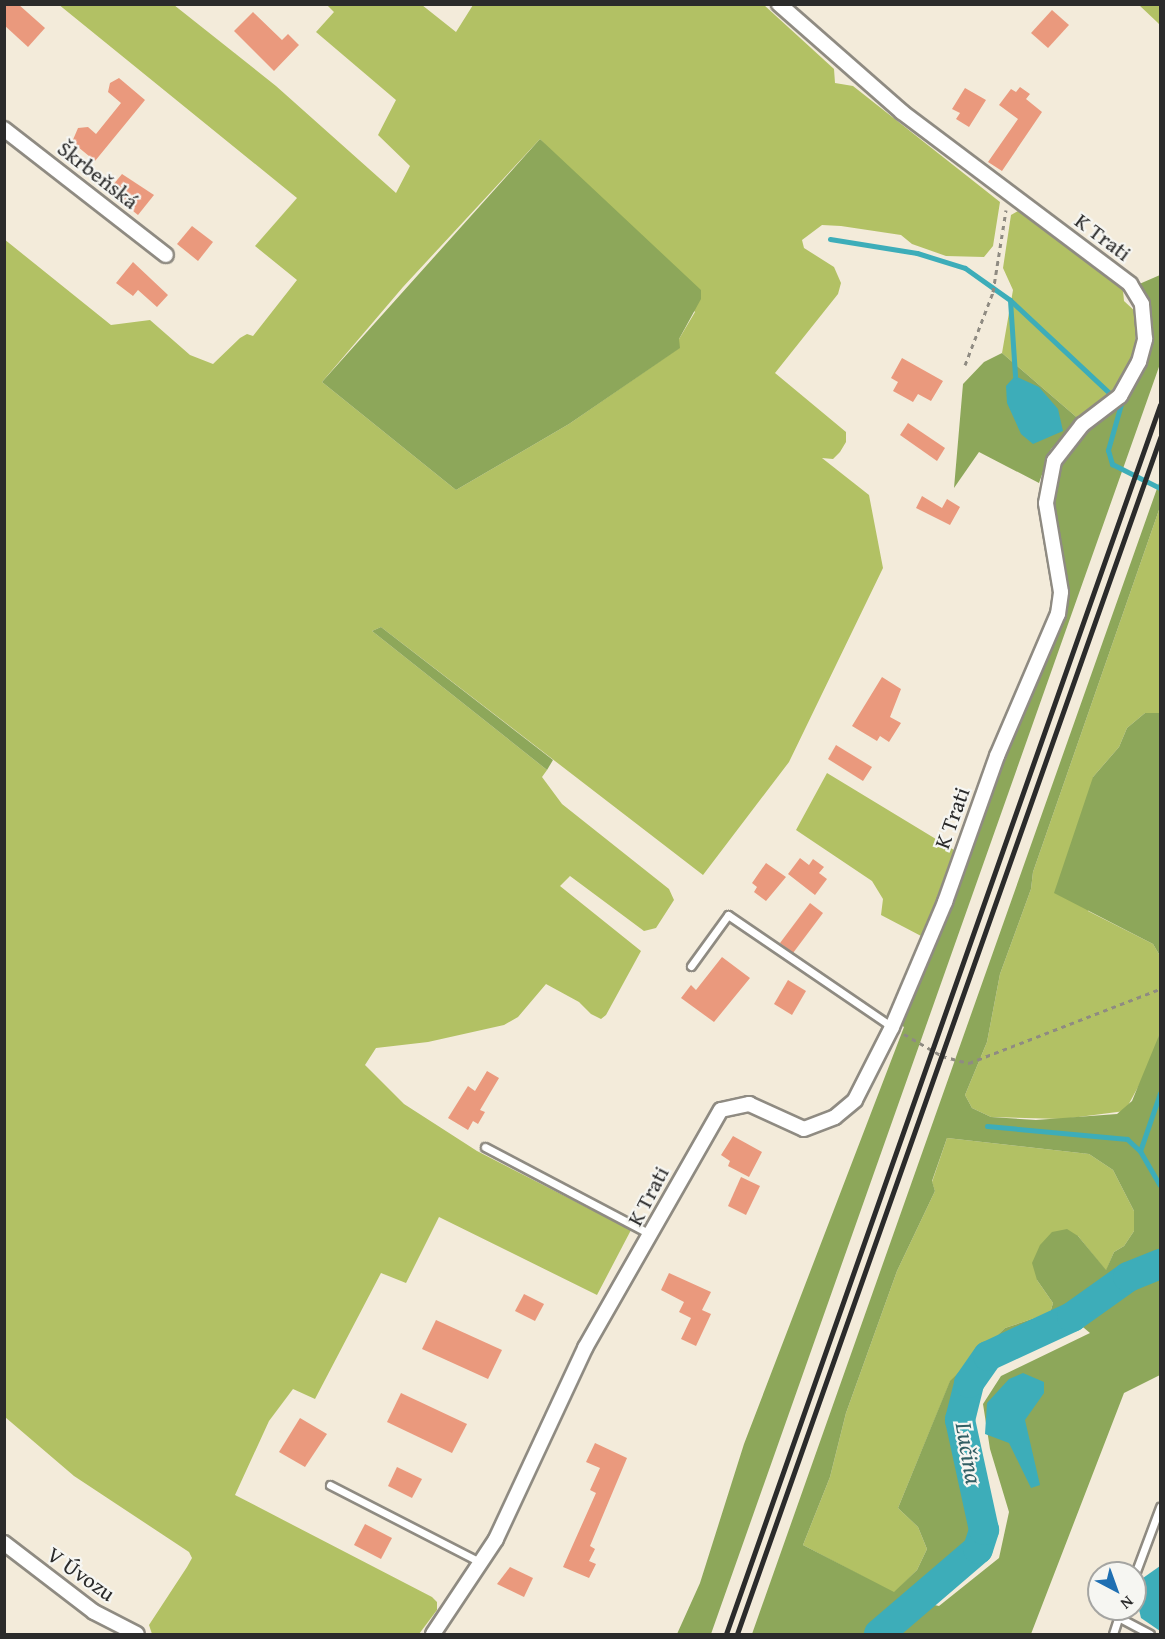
<!DOCTYPE html>
<html>
<head>
<meta charset="utf-8">
<style>
  body { margin:0 }
  #map { position:relative; width:1165px; height:1639px; overflow:hidden; background:#f3ebda; font-family:"Gentium Book Plus",serif }
  div>[style] { position:absolute }
  [style*='--x'] { left:calc(var(--x)*1px); top:calc(var(--y)*1px); width:calc(var(--w)*1px); rotate:calc(var(--a)*1deg) }
  .green>* { inset:0; background:#b2c164 }
  .forest>* { inset:0; background:#8da75a }
  .water>* { inset:0; background:#3dadb9 }
  .stream>* { height:5px; margin:-2.5px; padding:0 2.5px; transform-origin:2.5px; border-radius:2.5px; background:#3dadb9 }
  .river>* { height:30px; margin:-15px; padding:0 15px; transform-origin:15px; border-radius:15px; background:#3dadb9 }
  .building>* { inset:0; background:#ea997d }
  .path>* { height:3px; margin-top:-1.5px; transform-origin:0; background:repeating-linear-gradient(90deg,#8f8b82 0 4.5px,transparent 0 9px) }
  .roads { filter:drop-shadow(2px 0 #8f8b82) drop-shadow(-2px 0 #8f8b82) drop-shadow(0 2px #8f8b82) drop-shadow(0 -2px #8f8b82) }
  .service>* { height:7px; margin:-3.5px; padding:0 3.5px; transform-origin:3.5px; border-radius:3.5px; background:#fff }
  .minor>* { height:14px; margin:-7px; padding:0 7px; transform-origin:7px; border-radius:7px; background:#fff }
  .rail>* { height:4.5px; margin:-2.25px; padding:0 2.25px; transform-origin:2.25px; border-radius:2.25px; background:#2b2b2b }
  span { translate:-50% -50%; white-space:nowrap; text-align:center; line-height:1.15; -webkit-text-stroke:4.5px #f6f6f2; paint-order:stroke }
  .street-label { font-size:22px; color:#2b2b2b }
  .water-label { font-size:24px; color:#325f64; font-style:italic }
  .frame { position:absolute; inset:0; border:6px solid #2b2b2b; pointer-events:none }
  .north { position:absolute; left:1087px; top:1561px; width:60px; height:60px; box-sizing:border-box; background:#f6f6f2; border:2px solid #a5a5a2; border-radius:50%; rotate:139deg; font-size:16px; font-weight:700; line-height:24px; text-align:center; color:#2b2b2b }
  .north::after { content:''; display:block; margin:auto; width:21px; height:27px; background:#1f6fb2; clip-path:polygon(50% 0,100% 100%,50% 72%,0 100%) }
</style>
</head>
<body>
<div id="map">
  <div class="green">
    <i style="clip-path:polygon(evenodd,58px 4px,174px 5px,276px 86px,396px 193px,410px 166px,378px 135px,396px 100px,316px 32px,334px 12px,327px 5px,422px 5px,456px 32px,473px 5px,764px 5px,834px 69px,835px 83px,853px 86px,1000px 202px,993px 246px,984px 257px,946px 256px,912px 244px,901px 235px,841px 226px,822px 225px,802px 240px,804px 248px,834px 267px,841px 283px,838px 294px,775px 373px,846px 432px,846px 442px,840px 452px,833px 459px,822px 458px,869px 495px,883px 568px,789px 762px,703px 875px,381px 627px,372px 631px,547px 770px,542px 777px,562px 804px,669px 889px,674px 900px,656px 928px,644px 931px,570px 876px,560px 886px,641px 951px,606px 1015px,601px 1019px,591px 1014px,579px 1002px,546px 984px,518px 1017px,504px 1025px,428px 1042px,376px 1048px,365px 1065px,404px 1104px,477px 1151px,631px 1230px,597px 1295px,439px 1217px,406px 1283px,381px 1273px,315px 1399px,293px 1389px,269px 1421px,235px 1495px,432px 1597px,437px 1602px,437px 1610px,419px 1634px,152px 1634px,149px 1625px,187px 1567px,192px 1558px,189px 1552px,74px 1476px,5px 1417px,4px 239px,111px 325px,150px 320px,190px 355px,213px 364px,240px 338px,247px 334px,253px 336px,297px 280px,255px 246px,297px 198px,58px 4px,540px 139px,695px 312px,679px 339px,679px 348px,569px 424px,456px 490px,322px 382px,403px 287px,540px 139px)"></i>
    <i style="clip-path:polygon(1139px 5px,1160px 5px,1160px 25px,1157px 22px)"></i>
    <i style="clip-path:polygon(1018px 211px,1102px 272px,1123px 290px,1124px 301px,1138px 314px,1134px 355px,1122px 380px,1081px 421px,1002px 353px,1013px 290px,1003px 268px,1011px 215px)"></i>
    <i style="clip-path:polygon(1160px 507px,1160px 713px,1145px 713px,1127px 728px,1119px 747px,1093px 777px,1088px 911px,1153px 944px,1160px 956px,1160px 1033px,1150px 1065px,1125px 1111px,1063px 1119px,991px 1117px,972px 1108px,965px 1095px,987px 1042px,1000px 974px,1031px 889px,1033px 872px)"></i>
    <i style="clip-path:polygon(827px 773px,954px 850px,923px 937px,881px 915px,883px 899px,872px 881px,796px 830px)"></i>
    <i style="clip-path:polygon(947px 1138px,1089px 1154px,1113px 1170px,1134px 1211px,1134px 1231px,1124px 1246px,1114px 1252px,1106px 1271px,1078px 1236px,1037px 1280px,1053px 1303px,1050px 1313px,1005px 1328px,950px 1382px,898px 1508px,918px 1527px,927px 1549px,917px 1570px,894px 1593px,803px 1545px,830px 1477px,846px 1413px,897px 1271px,935px 1191px,932px 1182px)"></i>
  </div>
  <div class="forest">
    <i style="clip-path:polygon(540px 139px,701px 290px,701px 299px,679px 339px,680px 348px,569px 424px,456px 490px,322px 382px)"></i>
    <i style="clip-path:polygon(1160px 275px,1160px 364px,711px 1634px,677px 1634px,700px 1583px,744px 1444px,904px 1027px,898px 1023px,1065px 599px,1065px 573px,1053px 501px,1055px 476px,1064px 453px,1097px 420px,1148px 352px,1152px 330px,1150px 307px,1137px 285px)"></i>
    <i style="clip-path:polygon(1002px 353px,1081px 421px,1051px 449px,1039px 483px,979px 452px,954px 488px,963px 384px,984px 362px)"></i>
    <i style="clip-path:polygon(evenodd,1160px 480px,1160px 507px,1033px 872px,1031px 889px,1000px 974px,987px 1042px,965px 1095px,972px 1108px,991px 1117px,1036px 1120px,1117px 1114px,1132px 1101px,1160px 1033px,1160px 1375px,1124px 1393px,1031px 1634px,752px 1634px,1160px 480px,947px 1138px,1089px 1154px,1113px 1170px,1134px 1211px,1134px 1231px,1124px 1246px,1114px 1252px,1106px 1270px,1078px 1236px,1067px 1229px,1052px 1232px,1040px 1245px,1032px 1263px,1037px 1280px,1053px 1303px,1050px 1313px,1005px 1328px,950px 1381px,898px 1508px,918px 1527px,927px 1549px,917px 1570px,894px 1592px,803px 1545px,830px 1477px,846px 1413px,897px 1271px,935px 1191px,932px 1181px,947px 1138px,1160px 480px,1065px 1312px,1090px 1333px,1001px 1376px,983px 1404px,990px 1449px,1009px 1512px,999px 1558px,939px 1606px,912px 1600px,969px 1548px,977px 1528px,954px 1424px,956px 1399px,966px 1375px,991px 1347px,1065px 1312px)"></i>
    <i style="clip-path:polygon(381px 627px,553px 760px,547px 770px,372px 631px)"></i>
    <i style="clip-path:polygon(1145px 713px,1160px 713px,1160px 956px,1153px 944px,1054px 893px,1093px 777px,1119px 747px,1127px 728px)"></i>
  </div>
  <div class="water">
    <i style="clip-path:polygon(1015px 376px,1039px 387px,1058px 409px,1063px 431px,1033px 444px,1021px 434px,1007px 403px,1006px 386px)"></i>
    <i style="clip-path:polygon(1023px 1373px,1044px 1382px,1044px 1393px,1025px 1420px,1040px 1485px,1031px 1488px,1009px 1443px,985px 1434px,987px 1403px,1009px 1379px)"></i>
    <i style="clip-path:polygon(1160px 1566px,1160px 1631px,1141px 1618px,1136px 1597px,1143px 1578px)"></i>
  </div>
  <div class="stream">
    <i style="--x:830;--y:239;--w:88;--a:9.1"></i>
    <i style="--x:917;--y:253;--w:50;--a:17.4"></i>
    <i style="--x:965;--y:268;--w:55;--a:35.4"></i>
    <i style="--x:1010;--y:300;--w:152;--a:43.1"></i>
    <i style="--x:1121;--y:404;--w:48;--a:105.8"></i>
    <i style="--x:1108;--y:450;--w:15;--a:74"></i>
    <i style="--x:1112;--y:464;--w:54;--a:26.6"></i>
    <i style="--x:1010;--y:300;--w:76;--a:86.2"></i>
    <i style="--x:1160;--y:1093;--w:61;--a:109"></i>
    <i style="--x:1140;--y:1151;--w:39;--a:60"></i>
    <i style="--x:987;--y:1126;--w:141;--a:5.3"></i>
    <i style="--x:1127;--y:1139;--w:18;--a:43"></i>
  </div>
  <div class="river">
    <i style="--x:879;--y:1634;--w:130;--a:-40.6"></i>
    <i style="--x:978;--y:1549;--w:20;--a:-72"></i>
    <i style="--x:984;--y:1530;--w:113;--a:-102.3"></i>
    <i style="--x:960;--y:1420;--w:38;--a:-76"></i>
    <i style="--x:969;--y:1383;--w:33;--a:-55"></i>
    <i style="--x:988;--y:1356;--w:93;--a:-24.9"></i>
    <i style="--x:1072;--y:1317;--w:69;--a:-35.5"></i>
    <i style="--x:1128;--y:1277;--w:35;--a:-22"></i>
  </div>
  <div class="building">
    <i style="clip-path:polygon(4px 4px,18px 4px,45px 28px,28px 47px,4px 25px)"></i>
    <i style="clip-path:polygon(1052px 10px,1069px 25px,1048px 48px,1031px 33px)"></i>
    <i style="clip-path:polygon(253px 12px,282px 40px,288px 34px,299px 45px,274px 71px,234px 31px)"></i>
    <i style="clip-path:polygon(119px 78px,145px 100px,95px 161px,72px 142px,78px 128px,88px 127px,96px 134px,121px 103px,108px 92px,110px 83px)"></i>
    <i style="clip-path:polygon(1020px 87px,1030px 94px,1026px 99px,1042px 112px,1002px 171px,988px 162px,1018px 119px,999px 105px,1011px 89px,1016px 92px)"></i>
    <i style="clip-path:polygon(965px 88px,986px 100px,969px 127px,956px 119px,960px 113px,952px 109px)"></i>
    <i style="clip-path:polygon(122px 174px,154px 195px,138px 215px,108px 191px)"></i>
    <i style="clip-path:polygon(192px 226px,213px 242px,198px 261px,177px 244px)"></i>
    <i style="clip-path:polygon(133px 262px,168px 295px,157px 307px,138px 290px,133px 296px,116px 283px)"></i>
    <i style="clip-path:polygon(902px 358px,943px 381px,931px 401px,918px 394px,913px 402px,893px 391px,898px 382px,891px 378px)"></i>
    <i style="clip-path:polygon(908px 423px,945px 448px,937px 461px,900px 435px)"></i>
    <i style="clip-path:polygon(922px 496px,942px 508px,947px 499px,960px 507px,950px 525px,916px 508px)"></i>
    <i style="clip-path:polygon(882px 677px,901px 689px,890px 717px,901px 723px,889px 742px,880px 736px,877px 741px,852px 726px)"></i>
    <i style="clip-path:polygon(836px 745px,872px 767px,863px 781px,828px 759px)"></i>
    <i style="clip-path:polygon(800px 858px,809px 865px,813px 859px,824px 867px,819px 873px,827px 879px,815px 895px,788px 874px)"></i>
    <i style="clip-path:polygon(766px 863px,786px 877px,766px 901px,754px 892px,757px 887px,752px 883px)"></i>
    <i style="clip-path:polygon(810px 903px,823px 913px,793px 953px,780px 943px)"></i>
    <i style="clip-path:polygon(722px 957px,750px 978px,714px 1022px,681px 998px,691px 985px,696px 990px)"></i>
    <i style="clip-path:polygon(788px 980px,806px 991px,792px 1015px,774px 1004px)"></i>
    <i style="clip-path:polygon(487px 1071px,499px 1078px,480px 1110px,485px 1112px,478px 1124px,473px 1121px,468px 1130px,448px 1118px,468px 1086px,475px 1091px)"></i>
    <i style="clip-path:polygon(733px 1136px,762px 1152px,749px 1177px,728px 1166px,730px 1161px,721px 1155px)"></i>
    <i style="clip-path:polygon(741px 1177px,760px 1186px,746px 1215px,728px 1206px)"></i>
    <i style="clip-path:polygon(669px 1273px,711px 1292px,702px 1310px,711px 1314px,696px 1346px,681px 1339px,691px 1318px,679px 1312px,684px 1302px,661px 1290px)"></i>
    <i style="clip-path:polygon(524px 1294px,544px 1304px,535px 1321px,515px 1311px)"></i>
    <i style="clip-path:polygon(436px 1320px,502px 1350px,488px 1379px,422px 1349px)"></i>
    <i style="clip-path:polygon(401px 1393px,467px 1424px,452px 1453px,387px 1422px)"></i>
    <i style="clip-path:polygon(300px 1418px,327px 1434px,305px 1467px,279px 1452px)"></i>
    <i style="clip-path:polygon(595px 1443px,627px 1458px,590px 1546px,595px 1549px,589px 1561px,596px 1564px,589px 1578px,563px 1567px,596px 1493px,590px 1490px,600px 1468px,586px 1462px)"></i>
    <i style="clip-path:polygon(397px 1467px,422px 1479px,412px 1498px,388px 1486px)"></i>
    <i style="clip-path:polygon(365px 1524px,392px 1538px,381px 1559px,354px 1545px)"></i>
    <i style="clip-path:polygon(510px 1567px,533px 1578px,524px 1597px,497px 1584px)"></i>
  </div>
  <div class="path">
    <i style="--x:965;--y:365;--w:78;--a:-69"></i>
    <i style="--x:993;--y:292;--w:83;--a:-81"></i>
    <i style="--x:904;--y:1034;--w:44;--a:30.1"></i>
    <i style="--x:942;--y:1056;--w:28;--a:15"></i>
    <i style="--x:969;--y:1063;--w:205;--a:-21.2"></i>
  </div>
  <div class="roads">
    <div class="service">
      <i style="--x:691;--y:966;--w:63;--a:-54"></i>
      <i style="--x:728;--y:915;--w:199;--a:34.3"></i>
      <i style="--x:485;--y:1147;--w:187;--a:27.8"></i>
      <i style="--x:330;--y:1485;--w:169;--a:27.2"></i>
      <i style="--x:1135;--y:1574;--w:72;--a:-69.5"></i>
      <i style="--x:1118;--y:1617;--w:36;--a:28"></i>
      <i style="--x:1113;--y:1634;--w:26;--a:-72"></i>
    </div>
    <div class="minor">
      <i style="--x:4;--y:129;--w:205;--a:37.9"></i>
      <i style="--x:4;--y:1543;--w:113;--a:37.5"></i>
      <i style="--x:94;--y:1612;--w:48;--a:27.1"></i>
      <i style="--x:433;--y:1634;--w:114;--a:-56.4"></i>
      <i style="--x:496;--y:1539;--w:211;--a:-65"></i>
      <i style="--x:585;--y:1348;--w:274;--a:-60.3"></i>
      <i style="--x:721;--y:1110;--w:29;--a:-12"></i>
      <i style="--x:749;--y:1104;--w:60;--a:24.4"></i>
      <i style="--x:804;--y:1129;--w:33;--a:-21"></i>
      <i style="--x:835;--y:1117;--w:26;--a:-40"></i>
      <i style="--x:855;--y:1100;--w:82;--a:-63.1"></i>
      <i style="--x:892;--y:1027;--w:136;--a:-67"></i>
      <i style="--x:945;--y:902;--w:155;--a:-70.4"></i>
      <i style="--x:997;--y:756;--w:155;--a:-66.8"></i>
      <i style="--x:1058;--y:614;--w:22;--a:-82"></i>
      <i style="--x:1061;--y:592;--w:90;--a:-99.6"></i>
      <i style="--x:1046;--y:503;--w:43;--a:-79.2"></i>
      <i style="--x:1054;--y:461;--w:46;--a:-52.1"></i>
      <i style="--x:1082;--y:425;--w:48;--a:-37.3"></i>
      <i style="--x:1120;--y:396;--w:39;--a:-61"></i>
      <i style="--x:1139;--y:362;--w:24;--a:-75"></i>
      <i style="--x:1145;--y:339;--w:35;--a:-95"></i>
      <i style="--x:1142;--y:304;--w:23;--a:-121"></i>
      <i style="--x:1130;--y:284;--w:286;--a:-143"></i>
      <i style="--x:902;--y:112;--w:164;--a:-138.7"></i>
    </div>
  </div>
  <div class="rail">
    <i style="--x:726;--y:1634;--w:1303;--a:-70.55"></i>
    <i style="--x:737;--y:1634;--w:1269;--a:-70.52"></i>
  </div>
  <div class="street-label">
    <span style="left:98px;top:175px;rotate:38deg">Škrbeňská</span>
    <span style="left:1103px;top:237px;rotate:37deg">K Trati</span>
    <span style="left:952px;top:818px;rotate:-70deg">K Trati</span>
    <span style="left:648px;top:1196px;rotate:-62deg">K Trati</span>
    <span style="left:81px;top:1574px;rotate:35deg">V Úvozu</span>
  </div>
  <div class="water-label">
    <span style="left:969px;top:1453px;rotate:80deg">Lučina</span>
  </div>
  <div class="frame"></div>
  <div class="north">N</div>
</div>
</body>
</html>
